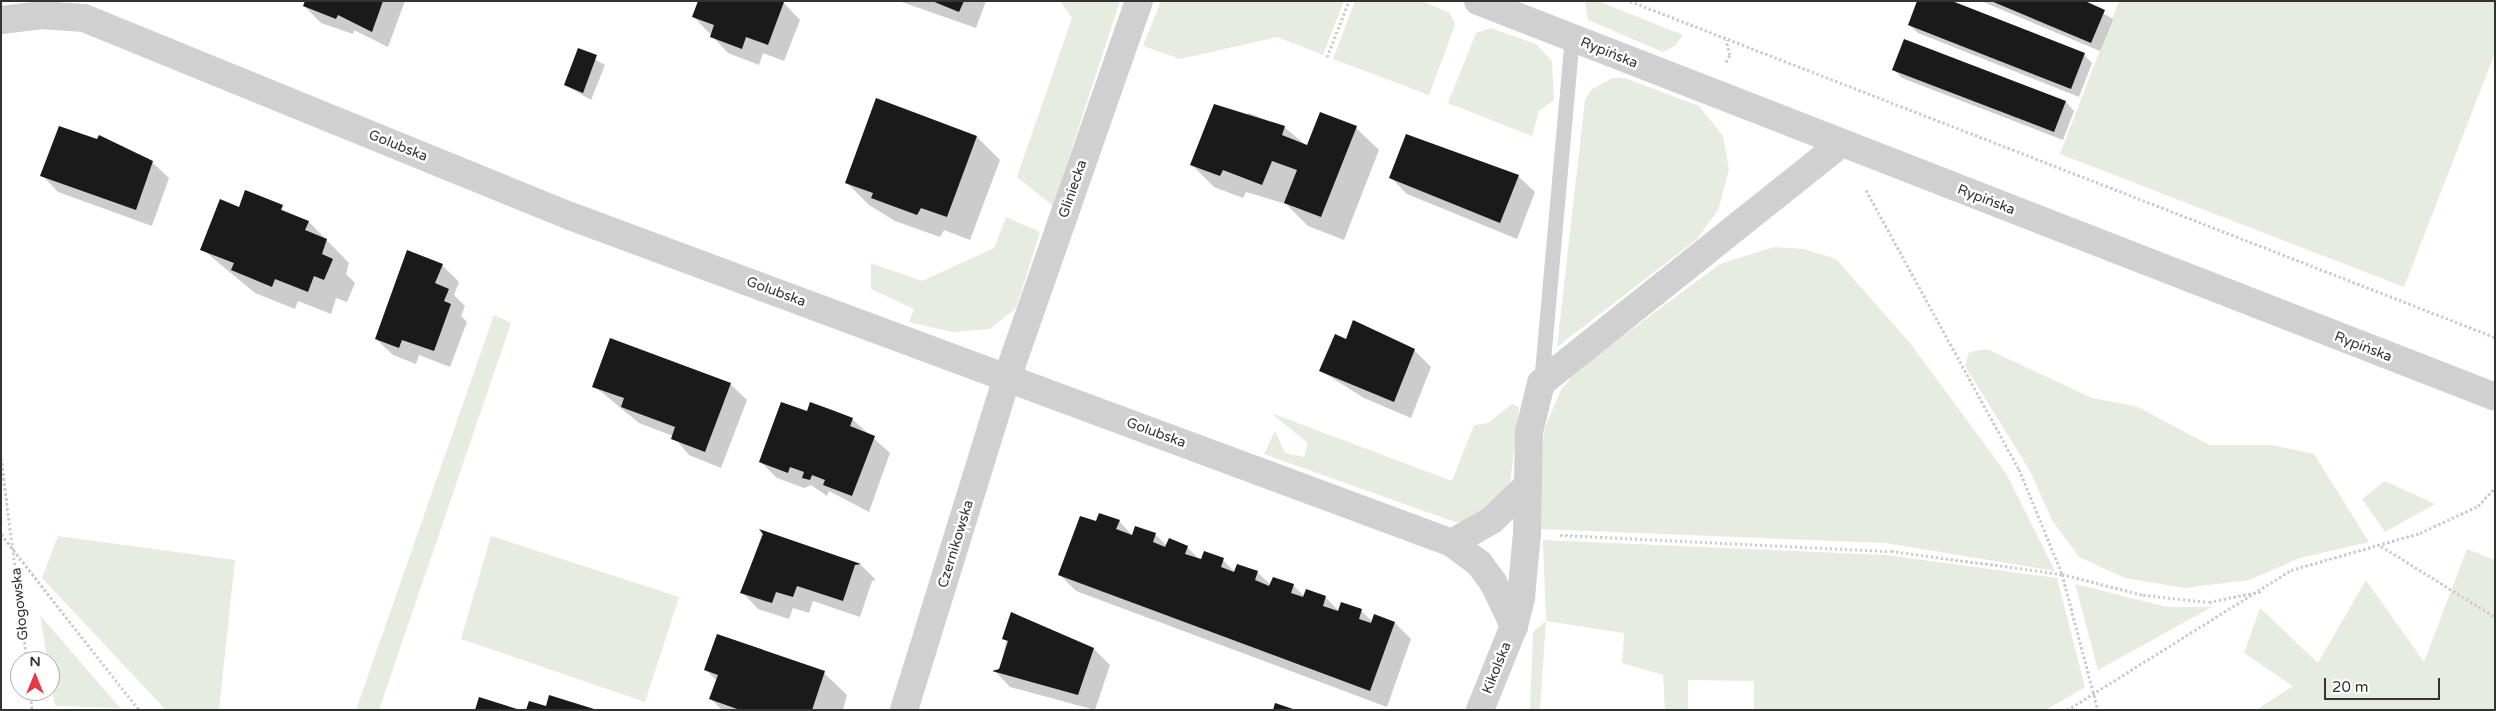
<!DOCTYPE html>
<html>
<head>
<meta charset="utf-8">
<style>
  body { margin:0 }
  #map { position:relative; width:2496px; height:711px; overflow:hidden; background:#fff; font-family:"Varela Round",sans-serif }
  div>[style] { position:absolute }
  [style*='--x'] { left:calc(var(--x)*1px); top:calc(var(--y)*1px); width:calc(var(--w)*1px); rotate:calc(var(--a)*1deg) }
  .green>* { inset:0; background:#e6ecdf }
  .shadow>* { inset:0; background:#0003 }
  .building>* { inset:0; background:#1a1a1a }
  .path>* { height:3px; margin-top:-1.5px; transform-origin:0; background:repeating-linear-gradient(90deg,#cdcdcd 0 2.5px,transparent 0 5px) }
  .service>* { height:15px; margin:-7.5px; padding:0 7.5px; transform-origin:7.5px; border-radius:7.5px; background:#d0d0d0 }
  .minor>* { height:28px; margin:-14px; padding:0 14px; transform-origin:14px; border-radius:14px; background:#d0d0d0 }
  span { translate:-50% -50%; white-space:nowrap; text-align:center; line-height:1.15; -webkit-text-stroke:5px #fff; paint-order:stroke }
  .street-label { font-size:14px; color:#333 }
  .frame { position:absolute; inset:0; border:2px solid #333; pointer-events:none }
  .north { position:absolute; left:10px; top:651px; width:50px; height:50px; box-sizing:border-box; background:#fff; border:1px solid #adadad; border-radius:50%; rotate:0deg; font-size:14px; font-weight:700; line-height:20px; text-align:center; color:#333 }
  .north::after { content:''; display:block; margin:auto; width:18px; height:22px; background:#e63946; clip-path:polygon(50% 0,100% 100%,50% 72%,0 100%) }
  .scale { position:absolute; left:2324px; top:678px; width:116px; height:22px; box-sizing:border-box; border:2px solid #333; border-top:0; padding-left:6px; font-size:15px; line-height:18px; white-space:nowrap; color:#333; -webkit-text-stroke:4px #fff; paint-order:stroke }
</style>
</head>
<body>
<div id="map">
  <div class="green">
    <i style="clip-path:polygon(1060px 1px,1120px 1px,1053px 206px,1017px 177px,1072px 18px)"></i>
    <i style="clip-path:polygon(1161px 1px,1344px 1px,1323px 55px,1277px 37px,1180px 59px,1143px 46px)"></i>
    <i style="clip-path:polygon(1355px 1px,1422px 1px,1450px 13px,1455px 25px,1429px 95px,1333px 59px)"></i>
    <i style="clip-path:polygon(1585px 1px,1598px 1px,1683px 35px,1675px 46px,1663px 52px,1588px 20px)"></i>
    <i style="clip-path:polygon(2119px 1px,2495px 1px,2495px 53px,2404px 287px,2060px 154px)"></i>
    <i style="clip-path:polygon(1491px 28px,1536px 44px,1552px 61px,1554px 100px,1539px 111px,1532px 136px,1448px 103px,1476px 33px)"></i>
    <i style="clip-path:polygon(1612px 78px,1625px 78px,1699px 106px,1723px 136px,1729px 170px,1718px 210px,1697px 239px,1557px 347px,1585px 100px,1591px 90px)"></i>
    <i style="clip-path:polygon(1006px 217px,1040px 232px,1016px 308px,990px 329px,952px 332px,909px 322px,914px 309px,871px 289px,871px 263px,922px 281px,994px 248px)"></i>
    <i style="clip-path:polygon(1774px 247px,1804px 249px,1836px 259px,1910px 343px,2006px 473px,2055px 571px,1885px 543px,1538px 529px,1537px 482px,1545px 427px,1561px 390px,1577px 370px,1720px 264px)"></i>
    <i style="clip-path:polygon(494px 315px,511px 323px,379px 710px,356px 710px)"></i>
    <i style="clip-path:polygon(1987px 349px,2092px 398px,2136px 406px,2209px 445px,2272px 445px,2314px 454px,2369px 542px,2300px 558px,2249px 580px,2184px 588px,2125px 578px,2079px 557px,2052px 520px,2030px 471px,1965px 366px,1969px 352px)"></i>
    <i style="clip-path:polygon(1512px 404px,1519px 407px,1510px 486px,1471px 523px,1455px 522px,1264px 454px,1275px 431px,1285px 453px,1304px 457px,1308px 443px,1271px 413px,1452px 481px,1474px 425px,1488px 423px)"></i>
    <i style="clip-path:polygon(2385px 481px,2435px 504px,2385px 532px,2362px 499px)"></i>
    <i style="clip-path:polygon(58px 536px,235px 560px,219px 710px,166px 710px,42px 578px)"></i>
    <i style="clip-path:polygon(491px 536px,679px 597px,645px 702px,461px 639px)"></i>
    <i style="clip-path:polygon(1543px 540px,1886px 555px,2057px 578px,2085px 687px,2046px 710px,1754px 710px,1754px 681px,1688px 680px,1688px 710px,1665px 710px,1663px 675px,1622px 663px,1624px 633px,1546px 621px,1540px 710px,1530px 710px,1533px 632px,1546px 621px)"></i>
    <i style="clip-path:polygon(2467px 549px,2495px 560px,2495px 710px,2256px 710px,2293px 686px,2244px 653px,2260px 608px,2318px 663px,2366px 580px,2424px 662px)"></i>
    <i style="clip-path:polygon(2075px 584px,2167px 607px,2212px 607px,2098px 670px)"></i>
    <i style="clip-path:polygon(40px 615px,120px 708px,55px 706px)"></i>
  </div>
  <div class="shadow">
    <i style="clip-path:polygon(306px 1px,405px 1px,388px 47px,354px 30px,353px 34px,321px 23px,304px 6px)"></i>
    <i style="clip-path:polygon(700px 1px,782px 1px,800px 20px,784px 61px,763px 53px,759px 65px,728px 53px,694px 17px)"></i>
    <i style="clip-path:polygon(899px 1px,986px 1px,976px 28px)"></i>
    <i style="clip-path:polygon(1981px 1px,2081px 1px,2113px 19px,2100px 51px)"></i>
    <i style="clip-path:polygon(1909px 25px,2084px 55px,2092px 63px,2079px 97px,1918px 33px)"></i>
    <i style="clip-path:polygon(1905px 40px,2066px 102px,2074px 111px,2063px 140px,1902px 78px,1893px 69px)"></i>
    <i style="clip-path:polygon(578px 50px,605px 65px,591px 100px,565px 85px)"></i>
    <i style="clip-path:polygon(877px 100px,977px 137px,1000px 160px,970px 240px,944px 230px,940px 237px,895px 221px,869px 205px,846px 182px)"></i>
    <i style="clip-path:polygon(1249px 113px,1284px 127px,1308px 147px,1356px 128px,1379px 150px,1344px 240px,1308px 226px,1286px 204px,1246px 192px,1243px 198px,1214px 187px,1191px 164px)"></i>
    <i style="clip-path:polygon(152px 162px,169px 178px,152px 226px,58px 192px,42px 175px)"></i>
    <i style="clip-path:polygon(1518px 176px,1535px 192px,1517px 239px,1407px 194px,1391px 178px)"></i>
    <i style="clip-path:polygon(246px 192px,309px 222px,349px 263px,346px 274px,355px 283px,347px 302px,336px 298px,331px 314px,298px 301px,295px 309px,255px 293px,202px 249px,240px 208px)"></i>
    <i style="clip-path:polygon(442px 265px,459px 282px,454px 295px,465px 306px,461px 316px,467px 322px,450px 367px,419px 355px,416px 364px,393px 355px,376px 339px)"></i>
    <i style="clip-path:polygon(1354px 322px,1414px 350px,1431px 367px,1411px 418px,1364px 398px,1321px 371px,1346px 341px)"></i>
    <i style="clip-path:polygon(730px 384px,747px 400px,721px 468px,689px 455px,673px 436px,639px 423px,594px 386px)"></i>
    <i style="clip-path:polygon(808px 412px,852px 419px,890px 453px,869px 512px,829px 491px,827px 496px,811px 485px,804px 488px,777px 478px,761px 462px)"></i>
    <i style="clip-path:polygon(1119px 521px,1133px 536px,1155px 534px,1167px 546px,1187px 547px,1201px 561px,1223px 560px,1235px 572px,1257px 572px,1271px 585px,1293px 585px,1305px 597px,1325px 597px,1339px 611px,1361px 611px,1373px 622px,1375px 616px,1395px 623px,1411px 639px,1387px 707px,1076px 591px,1060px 575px,1097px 523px)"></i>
    <i style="clip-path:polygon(763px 531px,861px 565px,876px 580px,872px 581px,860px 617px,813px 601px,809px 613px,793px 608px,789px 619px,758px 609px,742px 592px)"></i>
    <i style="clip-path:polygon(1012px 614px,1094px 649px,1110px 665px,1095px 710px,1010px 687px,995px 671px,1000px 670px)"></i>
    <i style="clip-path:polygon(706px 670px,824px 673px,847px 695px,843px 710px,722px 710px,711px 699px,717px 681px)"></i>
  </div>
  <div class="building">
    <i style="clip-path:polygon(305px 1px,383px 1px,372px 32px,338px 15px,336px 19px,303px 6px)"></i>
    <i style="clip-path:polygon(698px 1px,781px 1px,784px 2px,768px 45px,746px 37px,742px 49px,710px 37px,714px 25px,692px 17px)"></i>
    <i style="clip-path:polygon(932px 1px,964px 1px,959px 12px)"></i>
    <i style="clip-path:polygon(1917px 1px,1952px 1px,2085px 53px,2071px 89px,1908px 25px)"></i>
    <i style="clip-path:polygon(1991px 1px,2085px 1px,2105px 10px,2091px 43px)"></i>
    <i style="clip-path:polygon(1904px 39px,2066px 101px,2054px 132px,1892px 70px)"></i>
    <i style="clip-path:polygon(578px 48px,597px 55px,583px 93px,564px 85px)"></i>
    <i style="clip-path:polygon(876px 98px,977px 136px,947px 217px,921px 208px,917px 215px,871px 198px,873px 193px,845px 183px)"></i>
    <i style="clip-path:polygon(1214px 104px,1285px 126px,1282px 135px,1307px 145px,1320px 112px,1357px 126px,1321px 217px,1284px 203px,1297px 170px,1272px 161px,1262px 185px,1223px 170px,1220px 176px,1190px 165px)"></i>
    <i style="clip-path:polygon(59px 126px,97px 139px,99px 135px,153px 161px,136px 210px,40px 176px)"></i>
    <i style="clip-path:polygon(1406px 134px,1519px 175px,1500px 223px,1389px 178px)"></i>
    <i style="clip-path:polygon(245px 190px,283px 205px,281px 210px,309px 221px,305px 230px,327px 239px,322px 254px,333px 259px,324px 280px,314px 276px,308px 292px,275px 279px,272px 287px,231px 270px,234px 263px,200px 250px,220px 199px,239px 207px)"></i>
    <i style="clip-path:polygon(407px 250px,443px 264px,435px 283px,449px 289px,444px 301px,451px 304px,434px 351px,402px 340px,399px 348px,375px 339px)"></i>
    <i style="clip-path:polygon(1353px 320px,1415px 349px,1394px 402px,1319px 371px,1335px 334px,1346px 339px)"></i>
    <i style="clip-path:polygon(610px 338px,731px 383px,705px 452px,671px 439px,675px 427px,621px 407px,624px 398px,592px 387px)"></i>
    <i style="clip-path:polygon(781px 402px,807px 411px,810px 402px,832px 410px,853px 418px,850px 426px,875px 436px,852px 496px,823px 485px,825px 480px,812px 475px,810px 480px,802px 478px,804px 472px,790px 467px,788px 473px,759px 462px)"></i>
    <i style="clip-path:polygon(1099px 513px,1120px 520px,1116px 529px,1132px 535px,1135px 526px,1156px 533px,1153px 542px,1165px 547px,1169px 538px,1188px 546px,1185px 554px,1201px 559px,1204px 551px,1224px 558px,1221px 567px,1234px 572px,1237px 564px,1258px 571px,1255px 580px,1269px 586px,1273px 577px,1294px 584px,1291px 593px,1303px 597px,1306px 589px,1326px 596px,1323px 606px,1338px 611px,1341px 602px,1362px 609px,1359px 619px,1371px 623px,1374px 614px,1395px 622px,1370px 691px,1058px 575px,1080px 516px,1096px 521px)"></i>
    <i style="clip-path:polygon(759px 529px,861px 564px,855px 565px,843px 601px,797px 586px,793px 597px,776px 592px,772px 603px,740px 593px,763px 534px)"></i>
    <i style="clip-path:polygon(1011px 612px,1094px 648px,1078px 695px,992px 671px,999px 669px,1008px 641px,1002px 639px)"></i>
    <i style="clip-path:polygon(717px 634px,825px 671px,812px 710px,740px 710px,709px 699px,718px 675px,704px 670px)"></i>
    <i style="clip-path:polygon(549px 695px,594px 709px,594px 710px,526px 710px,529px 701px,546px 706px)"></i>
    <i style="clip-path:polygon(479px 697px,517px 709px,517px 710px,475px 710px)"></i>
    <i style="clip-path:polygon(1275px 703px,1293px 709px,1293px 710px,1273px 710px)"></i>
  </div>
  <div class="path">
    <i style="--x:1630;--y:1;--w:928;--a:21.23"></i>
    <i style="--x:1327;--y:57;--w:60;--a:-68.6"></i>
    <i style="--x:1726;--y:62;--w:8;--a:-60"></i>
    <i style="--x:1730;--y:55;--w:16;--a:-105"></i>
    <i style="--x:1866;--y:190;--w:318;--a:61.3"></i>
    <i style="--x:2019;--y:469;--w:113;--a:67.7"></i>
    <i style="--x:2062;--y:574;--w:141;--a:75.2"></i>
    <i style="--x:1;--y:458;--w:205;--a:82.7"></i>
    <i style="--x:1;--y:534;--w:224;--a:51.9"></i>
    <i style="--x:1560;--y:535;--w:331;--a:2.8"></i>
    <i style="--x:1891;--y:551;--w:173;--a:7.7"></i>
    <i style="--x:2062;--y:574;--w:84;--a:14.5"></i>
    <i style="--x:2143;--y:595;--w:66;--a:6.1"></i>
    <i style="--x:2209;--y:602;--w:55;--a:-11.5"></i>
    <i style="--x:2381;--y:546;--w:134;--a:31.9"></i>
    <i style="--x:30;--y:691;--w:19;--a:84"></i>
    <i style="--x:2067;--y:710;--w:264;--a:-32"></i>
    <i style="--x:2291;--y:570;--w:134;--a:-16"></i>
    <i style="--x:2420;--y:533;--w:64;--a:-25"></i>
    <i style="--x:2478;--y:506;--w:25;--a:-47"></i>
  </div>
  <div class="service">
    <i style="--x:1541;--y:383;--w:346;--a:-84.9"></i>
  </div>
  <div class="minor">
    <i style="--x:1478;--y:1;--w:1091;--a:21.27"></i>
    <i style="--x:1;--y:20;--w:39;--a:-7"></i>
    <i style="--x:40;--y:15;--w:44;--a:3.9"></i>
    <i style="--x:84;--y:18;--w:525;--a:22.17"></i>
    <i style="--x:570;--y:216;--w:941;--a:20.34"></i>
    <i style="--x:1452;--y:543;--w:34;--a:37"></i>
    <i style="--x:1479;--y:563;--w:24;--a:54"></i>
    <i style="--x:1493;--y:582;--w:49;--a:64.5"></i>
    <i style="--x:1452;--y:543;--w:46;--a:-29.9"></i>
    <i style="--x:1492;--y:520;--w:50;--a:-44.2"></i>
    <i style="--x:904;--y:710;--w:348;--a:-72.8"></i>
    <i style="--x:1007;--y:378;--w:399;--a:-70.7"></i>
    <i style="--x:1480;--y:710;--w:91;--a:-68"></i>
    <i style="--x:1514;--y:626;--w:30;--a:-76"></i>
    <i style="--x:1521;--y:597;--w:63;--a:-84.6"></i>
    <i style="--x:1527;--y:534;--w:102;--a:-88.9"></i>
    <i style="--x:1529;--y:432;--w:50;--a:-76.2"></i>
    <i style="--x:1541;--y:383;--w:383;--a:-38.6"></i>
  </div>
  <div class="street-label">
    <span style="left:1609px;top:53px;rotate:22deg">Rypińska</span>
    <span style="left:398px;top:146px;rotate:22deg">Golubska</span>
    <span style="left:1073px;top:189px;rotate:-71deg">Gliniecka</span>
    <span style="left:1986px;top:200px;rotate:21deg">Rypińska</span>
    <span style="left:776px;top:292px;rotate:20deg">Golubska</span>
    <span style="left:2363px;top:347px;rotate:21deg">Rypińska</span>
    <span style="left:1156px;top:433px;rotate:20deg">Golubska</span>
    <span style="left:956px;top:544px;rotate:-73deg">Czernikowska</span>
    <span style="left:20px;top:604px;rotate:-96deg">Głogowska</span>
    <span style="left:1497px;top:668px;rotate:-68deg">Kikolska</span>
  </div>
  <div class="frame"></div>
  <div class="north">N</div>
  <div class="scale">20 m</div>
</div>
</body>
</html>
